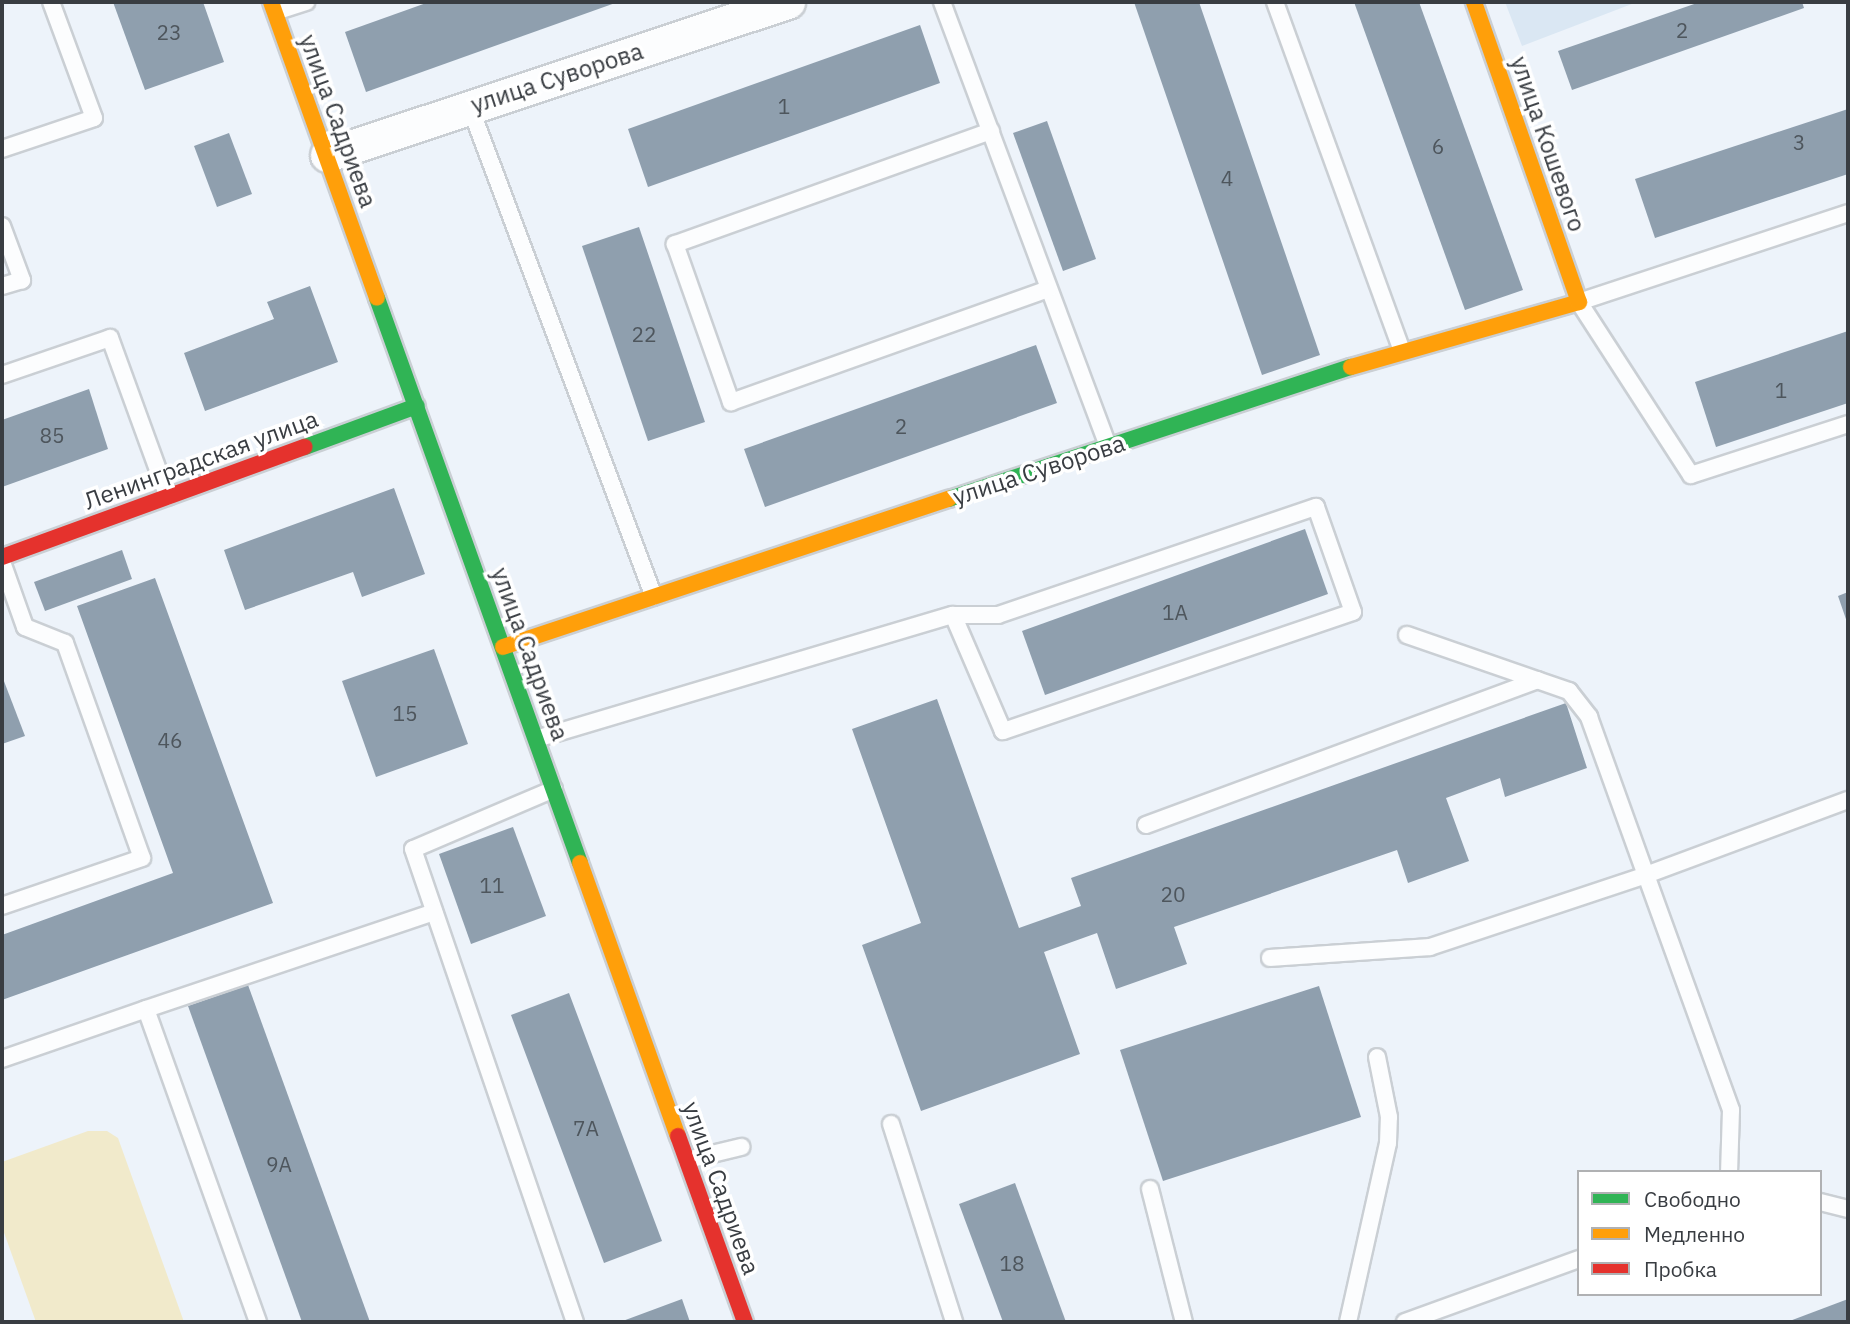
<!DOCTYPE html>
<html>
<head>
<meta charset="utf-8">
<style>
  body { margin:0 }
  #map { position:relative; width:1850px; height:1324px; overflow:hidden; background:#edf3fa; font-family:"IBM Plex Sans",sans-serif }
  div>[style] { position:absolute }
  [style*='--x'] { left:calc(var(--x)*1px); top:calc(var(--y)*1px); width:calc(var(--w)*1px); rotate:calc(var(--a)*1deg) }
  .built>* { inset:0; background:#dae7f3 }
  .green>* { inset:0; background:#f1eacb }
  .building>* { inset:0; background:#8f9fae }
  .roads { filter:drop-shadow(2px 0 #cacfd4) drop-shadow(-2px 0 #cacfd4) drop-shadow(0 2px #cacfd4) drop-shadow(0 -2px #cacfd4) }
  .lane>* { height:16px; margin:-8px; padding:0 8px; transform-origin:8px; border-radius:8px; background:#fcfdfe }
  .street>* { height:33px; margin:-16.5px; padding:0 16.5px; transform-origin:16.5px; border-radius:16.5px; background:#fcfdfe }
  .fast>* { height:16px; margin:-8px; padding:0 8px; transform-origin:8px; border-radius:8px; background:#30b455 }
  .slow>* { height:16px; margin:-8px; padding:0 8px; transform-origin:8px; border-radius:8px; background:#ff9f0a }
  .jam>* { height:16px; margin:-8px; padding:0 8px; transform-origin:8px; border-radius:8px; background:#e5322d }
  span { translate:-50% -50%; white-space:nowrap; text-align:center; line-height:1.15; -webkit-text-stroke:7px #fff; paint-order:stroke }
  .number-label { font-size:21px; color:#4e565d }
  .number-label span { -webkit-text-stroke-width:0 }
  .street-label { font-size:24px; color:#393d42 }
  .frame { position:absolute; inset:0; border:4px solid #393d42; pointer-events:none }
  .legend { position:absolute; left:1577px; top:1170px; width:245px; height:126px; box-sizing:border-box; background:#fff; border:2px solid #b0b1b3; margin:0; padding:9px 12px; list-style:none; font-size:21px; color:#393d42 }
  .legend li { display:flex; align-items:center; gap:14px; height:35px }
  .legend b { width:35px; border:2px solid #b0b1b3 }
</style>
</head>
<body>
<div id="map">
  <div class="built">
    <i style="clip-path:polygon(1505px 2px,1637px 2px,1522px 46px)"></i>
  </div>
  <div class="green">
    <i style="clip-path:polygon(88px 1131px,107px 1131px,118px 1138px,184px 1322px,36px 1322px,2px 1227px,2px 1162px)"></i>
  </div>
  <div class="building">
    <i style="clip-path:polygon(113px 2px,203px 2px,224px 62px,145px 90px)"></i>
    <i style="clip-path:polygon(429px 2px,618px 2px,366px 92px,345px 32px)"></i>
    <i style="clip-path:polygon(1134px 2px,1199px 2px,1320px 355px,1262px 375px)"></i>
    <i style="clip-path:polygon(1354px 2px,1419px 2px,1523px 290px,1465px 310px)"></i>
    <i style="clip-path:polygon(1700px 2px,1802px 2px,1804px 8px,1572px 90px,1558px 51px)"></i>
    <i style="clip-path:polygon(920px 25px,940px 83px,648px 187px,628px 129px)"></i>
    <i style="clip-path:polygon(1848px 109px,1848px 174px,1655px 238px,1635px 179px)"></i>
    <i style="clip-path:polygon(1047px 121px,1096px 259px,1063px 271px,1013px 133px)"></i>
    <i style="clip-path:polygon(229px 133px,252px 194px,217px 207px,194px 146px)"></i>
    <i style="clip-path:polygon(639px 227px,705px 422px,648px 441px,582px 246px)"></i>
    <i style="clip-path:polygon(310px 286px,338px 362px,205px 411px,184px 353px,274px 319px,267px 302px)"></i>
    <i style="clip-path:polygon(1848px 331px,1848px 403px,1716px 447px,1695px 382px)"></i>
    <i style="clip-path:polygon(1036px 345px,1057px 403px,765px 507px,744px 449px)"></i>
    <i style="clip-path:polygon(89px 389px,108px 449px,2px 487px,2px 420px)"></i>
    <i style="clip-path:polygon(394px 488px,425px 574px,362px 597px,353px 572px,245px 610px,224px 550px)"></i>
    <i style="clip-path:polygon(1305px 529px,1328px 594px,1045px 695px,1022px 631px)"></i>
    <i style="clip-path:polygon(122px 550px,132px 579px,45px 611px,34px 582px)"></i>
    <i style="clip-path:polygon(155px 578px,273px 903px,2px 1000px,2px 935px,173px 873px,77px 606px)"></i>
    <i style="clip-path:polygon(1848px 592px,1848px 625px,1838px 596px)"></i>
    <i style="clip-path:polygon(434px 649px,468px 744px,376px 777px,342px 681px)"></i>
    <i style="clip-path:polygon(2px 676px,25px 736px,2px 744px)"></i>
    <i style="clip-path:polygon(937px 699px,1019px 928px,1081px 906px,1071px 878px,1566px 703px,1587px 768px,1505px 797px,1500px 778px,1446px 798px,1469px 861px,1408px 883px,1397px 850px,1174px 927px,1187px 964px,1116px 989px,1097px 933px,1044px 952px,1080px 1054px,921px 1111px,862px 945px,921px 923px,852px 729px)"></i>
    <i style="clip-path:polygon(513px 827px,546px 916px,471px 944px,439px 854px)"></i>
    <i style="clip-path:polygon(248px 985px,370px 1322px,302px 1322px,188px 1006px)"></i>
    <i style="clip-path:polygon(1319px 986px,1361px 1117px,1163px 1181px,1120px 1050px)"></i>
    <i style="clip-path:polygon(569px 993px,662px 1241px,604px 1263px,511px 1015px)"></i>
    <i style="clip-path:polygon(1015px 1183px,1066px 1322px,1003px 1322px,959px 1204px)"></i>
    <i style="clip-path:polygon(682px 1299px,690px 1322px,620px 1322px)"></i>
    <i style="clip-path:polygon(1848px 1299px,1848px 1322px,1787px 1322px)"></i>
  </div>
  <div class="roads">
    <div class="lane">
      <i style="--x:942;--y:2;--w:475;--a:69.5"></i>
      <i style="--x:1275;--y:2;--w:370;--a:70"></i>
      <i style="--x:275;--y:12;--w:33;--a:-18"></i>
      <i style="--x:470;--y:107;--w:523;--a:69.42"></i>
      <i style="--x:991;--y:131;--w:336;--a:160.3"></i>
      <i style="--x:675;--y:244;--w:168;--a:70.5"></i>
      <i style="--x:731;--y:402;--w:337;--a:-19.6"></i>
      <i style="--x:2;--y:149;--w:97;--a:-18.6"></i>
      <i style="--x:94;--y:118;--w:124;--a:-110.3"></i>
      <i style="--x:1848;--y:213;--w:283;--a:161.7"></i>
      <i style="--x:1579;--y:302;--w:206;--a:57.1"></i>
      <i style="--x:1691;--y:475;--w:165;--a:-18"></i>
      <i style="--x:2;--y:226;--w:58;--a:69.7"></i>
      <i style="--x:22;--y:280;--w:21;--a:163"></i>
      <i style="--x:2;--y:375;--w:114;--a:-18.9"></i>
      <i style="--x:110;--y:338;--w:169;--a:70"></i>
      <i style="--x:2;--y:562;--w:69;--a:70.5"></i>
      <i style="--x:25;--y:627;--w:43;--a:21.8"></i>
      <i style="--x:65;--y:643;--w:228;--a:70.3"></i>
      <i style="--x:142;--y:858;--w:148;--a:161.1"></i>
      <i style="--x:1407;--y:635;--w:138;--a:19.1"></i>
      <i style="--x:536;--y:739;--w:435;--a:-16.6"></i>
      <i style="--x:953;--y:615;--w:45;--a:0"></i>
      <i style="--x:998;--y:615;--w:336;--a:-18.8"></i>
      <i style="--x:1316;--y:507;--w:111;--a:70.6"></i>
      <i style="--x:1353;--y:612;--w:370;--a:161.2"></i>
      <i style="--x:1003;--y:731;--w:126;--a:-113.3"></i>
      <i style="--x:554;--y:789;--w:153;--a:156.9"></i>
      <i style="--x:413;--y:849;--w:500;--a:71.1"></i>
      <i style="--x:1146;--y:825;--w:417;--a:-20.3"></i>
      <i style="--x:1537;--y:680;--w:34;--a:19"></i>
      <i style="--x:1569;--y:691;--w:33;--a:52"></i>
      <i style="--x:1589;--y:717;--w:168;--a:70.2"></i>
      <i style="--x:1646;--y:875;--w:215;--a:-20.4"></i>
      <i style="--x:1270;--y:958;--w:160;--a:-3.9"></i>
      <i style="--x:1430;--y:947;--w:228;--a:-18.4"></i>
      <i style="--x:1646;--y:875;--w:250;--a:70.1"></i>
      <i style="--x:1731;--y:1110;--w:62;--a:91.8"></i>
      <i style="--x:2;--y:1059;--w:152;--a:-19.1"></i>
      <i style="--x:891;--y:1124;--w:208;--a:72.3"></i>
      <i style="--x:687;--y:1160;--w:56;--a:-13.5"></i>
      <i style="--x:1150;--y:1189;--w:137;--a:75.7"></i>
      <i style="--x:1820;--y:1202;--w:29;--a:14"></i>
      <i style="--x:258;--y:1322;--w:332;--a:-109.7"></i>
      <i style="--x:146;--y:1009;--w:304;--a:-18.6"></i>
      <i style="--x:1348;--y:1322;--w:183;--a:-77.4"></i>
      <i style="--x:1388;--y:1143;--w:26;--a:-88"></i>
      <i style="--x:1389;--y:1117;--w:61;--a:-101.3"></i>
      <i style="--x:1405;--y:1322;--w:185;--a:-19.9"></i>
    </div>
    <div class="street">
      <i style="--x:327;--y:155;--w:486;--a:-18.4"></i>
    </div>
    <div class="fast">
      <i style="--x:377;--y:298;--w:600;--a:70.24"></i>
      <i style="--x:305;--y:447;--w:119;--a:-20.1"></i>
      <i style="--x:949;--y:499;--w:423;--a:-18.2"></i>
    </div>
    <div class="slow">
      <i style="--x:271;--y:2;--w:314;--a:70.3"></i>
      <i style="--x:1351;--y:367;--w:237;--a:-15.9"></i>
      <i style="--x:1579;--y:302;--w:318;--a:-109.3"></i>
      <i style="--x:503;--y:647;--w:470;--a:-18.4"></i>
      <i style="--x:580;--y:863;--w:290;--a:70.3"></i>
    </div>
    <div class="jam">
      <i style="--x:2;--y:557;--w:322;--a:-20"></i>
      <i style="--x:678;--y:1136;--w:198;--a:70.2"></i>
    </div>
  </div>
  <div class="number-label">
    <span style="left:1682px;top:30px">2</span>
    <span style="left:169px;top:32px">23</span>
    <span style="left:784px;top:106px">1</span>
    <span style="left:1799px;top:142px">3</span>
    <span style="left:1438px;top:146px">6</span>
    <span style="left:1227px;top:178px">4</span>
    <span style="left:644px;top:334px">22</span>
    <span style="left:1781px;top:390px">1</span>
    <span style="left:901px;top:426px">2</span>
    <span style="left:52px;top:435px">85</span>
    <span style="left:1175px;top:612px">1А</span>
    <span style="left:405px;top:713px">15</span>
    <span style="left:170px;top:740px">46</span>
    <span style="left:492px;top:885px">11</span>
    <span style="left:1173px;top:894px">20</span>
    <span style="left:586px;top:1128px">7А</span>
    <span style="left:279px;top:1164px">9А</span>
    <span style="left:1012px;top:1263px">18</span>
  </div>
  <div class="street-label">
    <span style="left:557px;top:78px;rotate:-18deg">улица Суворова</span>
    <span style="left:338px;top:121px;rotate:70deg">улица Садриева</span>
    <span style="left:1548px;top:144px;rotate:71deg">улица Кошевого</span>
    <span style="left:201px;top:460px;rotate:-20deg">Ленинградская улица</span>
    <span style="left:1039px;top:470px;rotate:-18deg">улица Суворова</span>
    <span style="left:530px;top:654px;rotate:70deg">улица Садриева</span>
    <span style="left:721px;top:1188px;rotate:70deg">улица Садриева</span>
  </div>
  <div class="frame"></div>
  <ul class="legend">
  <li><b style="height:9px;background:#30b455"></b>Свободно</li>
  <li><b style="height:9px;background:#ff9f0a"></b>Медленно</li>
  <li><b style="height:9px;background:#e5322d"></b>Пробка</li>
  </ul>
</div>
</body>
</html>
